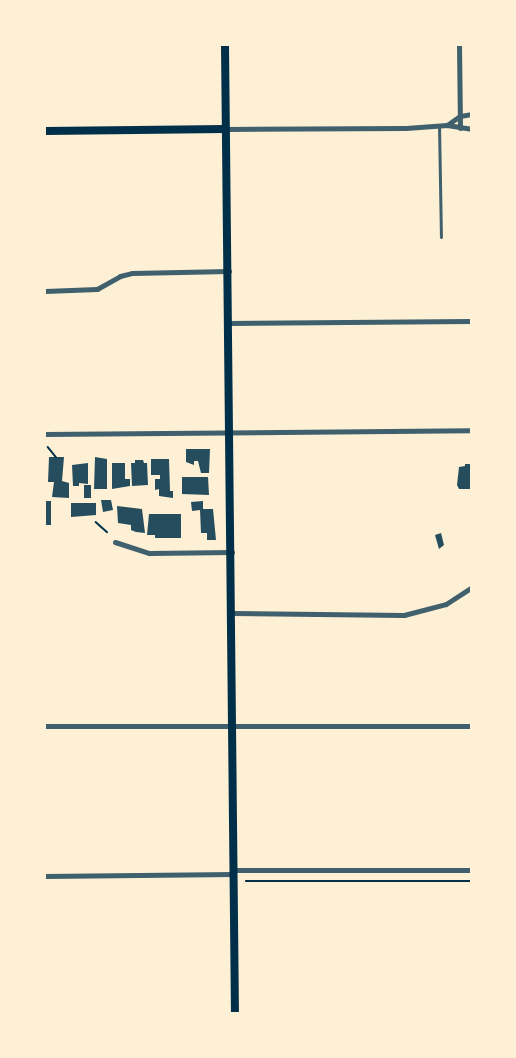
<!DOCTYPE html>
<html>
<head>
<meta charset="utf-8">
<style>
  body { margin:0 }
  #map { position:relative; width:516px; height:1058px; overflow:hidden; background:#fdf0d5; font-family:Signika,sans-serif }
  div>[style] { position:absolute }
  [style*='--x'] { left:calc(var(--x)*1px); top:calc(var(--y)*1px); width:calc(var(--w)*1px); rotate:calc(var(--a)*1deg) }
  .building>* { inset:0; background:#264d5e }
  .path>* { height:1.5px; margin:-0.75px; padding:0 0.75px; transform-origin:0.75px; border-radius:0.75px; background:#003049 }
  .service>* { height:3px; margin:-1.5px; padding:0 1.5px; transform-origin:1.5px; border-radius:1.5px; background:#3f606c }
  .minor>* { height:5px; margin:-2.5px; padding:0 2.5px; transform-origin:2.5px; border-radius:2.5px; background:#3f606c }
  .primary>* { height:8px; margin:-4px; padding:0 4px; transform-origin:4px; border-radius:4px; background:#003049 }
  span { translate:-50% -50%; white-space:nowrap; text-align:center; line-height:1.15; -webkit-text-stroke:4.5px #fdf0d5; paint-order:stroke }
  .frame { position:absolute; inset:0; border:46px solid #fdf0d5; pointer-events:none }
</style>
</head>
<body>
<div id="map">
  <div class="building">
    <i style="clip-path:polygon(186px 449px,210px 449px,209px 473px,201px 473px,198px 461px,194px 461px,194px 465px,186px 462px)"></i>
    <i style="clip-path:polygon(49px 457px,64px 457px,62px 481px,69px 483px,69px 498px,52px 497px,54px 482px,48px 482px)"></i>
    <i style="clip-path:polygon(95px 457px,107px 459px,107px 489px,94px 489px)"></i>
    <i style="clip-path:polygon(151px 459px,169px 459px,170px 491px,173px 491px,173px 498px,159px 496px,159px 489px,155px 490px,155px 479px,160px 479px,160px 475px,151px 475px)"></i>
    <i style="clip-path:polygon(135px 460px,143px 460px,144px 463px,147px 463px,148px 485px,132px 486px,131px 463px,135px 463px)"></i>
    <i style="clip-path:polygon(88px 463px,88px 484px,79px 483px,79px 486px,73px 486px,72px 465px)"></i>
    <i style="clip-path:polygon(112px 463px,125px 463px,125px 479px,130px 479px,130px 486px,112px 489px)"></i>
    <i style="clip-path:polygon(465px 464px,471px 464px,471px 489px,459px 489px,457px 485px,459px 467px,465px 466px)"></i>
    <i style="clip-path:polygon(182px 477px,208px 477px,209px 495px,182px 494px)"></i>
    <i style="clip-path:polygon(84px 485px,91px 485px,91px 498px,84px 498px)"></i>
    <i style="clip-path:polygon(101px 500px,111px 500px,113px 510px,103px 512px)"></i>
    <i style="clip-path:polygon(46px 501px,51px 501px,51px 525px,45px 525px)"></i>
    <i style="clip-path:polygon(203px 501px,203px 509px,213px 509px,216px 540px,207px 540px,207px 533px,201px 533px,200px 510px,192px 511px,191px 502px)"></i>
    <i style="clip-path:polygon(71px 503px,96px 503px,96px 515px,71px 517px)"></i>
    <i style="clip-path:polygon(117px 506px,142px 509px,145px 533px,136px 532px,131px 530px,131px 525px,118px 523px)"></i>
    <i style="clip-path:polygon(149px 514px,181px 514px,181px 538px,155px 538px,155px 535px,147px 535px)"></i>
    <i style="clip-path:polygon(441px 533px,444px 545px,439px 549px,435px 535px)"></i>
  </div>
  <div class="path">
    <i style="--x:48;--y:447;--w:13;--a:51"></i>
    <i style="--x:96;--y:522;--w:15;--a:42"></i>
    <i style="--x:246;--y:881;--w:225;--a:0"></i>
  </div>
  <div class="service">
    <i style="--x:439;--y:125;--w:112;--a:89"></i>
  </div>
  <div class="minor">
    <i style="--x:459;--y:45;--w:83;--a:89.3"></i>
    <i style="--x:447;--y:125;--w:16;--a:-35"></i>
    <i style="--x:460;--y:116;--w:11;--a:-10"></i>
    <i style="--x:226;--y:129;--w:180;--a:-0.3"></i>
    <i style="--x:406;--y:128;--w:41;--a:-4.2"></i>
    <i style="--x:447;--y:125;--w:24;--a:9"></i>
    <i style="--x:45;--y:291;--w:52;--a:-2.2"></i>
    <i style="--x:97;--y:289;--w:26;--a:-29"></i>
    <i style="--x:120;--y:276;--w:12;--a:-14"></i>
    <i style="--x:132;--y:273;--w:97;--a:-1.2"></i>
    <i style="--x:229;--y:323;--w:242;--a:-0.5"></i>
    <i style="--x:45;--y:434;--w:426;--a:-0.5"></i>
    <i style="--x:115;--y:542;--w:36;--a:18"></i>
    <i style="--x:149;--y:553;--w:83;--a:-0.7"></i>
    <i style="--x:232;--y:613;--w:172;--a:0.7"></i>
    <i style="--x:404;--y:615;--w:43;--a:-14.7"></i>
    <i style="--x:446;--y:604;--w:30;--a:-33"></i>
    <i style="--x:45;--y:726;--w:426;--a:0"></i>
    <i style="--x:234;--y:870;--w:237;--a:0"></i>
    <i style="--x:45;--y:876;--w:189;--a:-0.6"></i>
  </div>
  <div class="primary">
    <i style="--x:225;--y:45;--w:968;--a:89.41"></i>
    <i style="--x:45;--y:131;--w:181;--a:-0.6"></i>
  </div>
  <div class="frame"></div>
</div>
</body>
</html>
